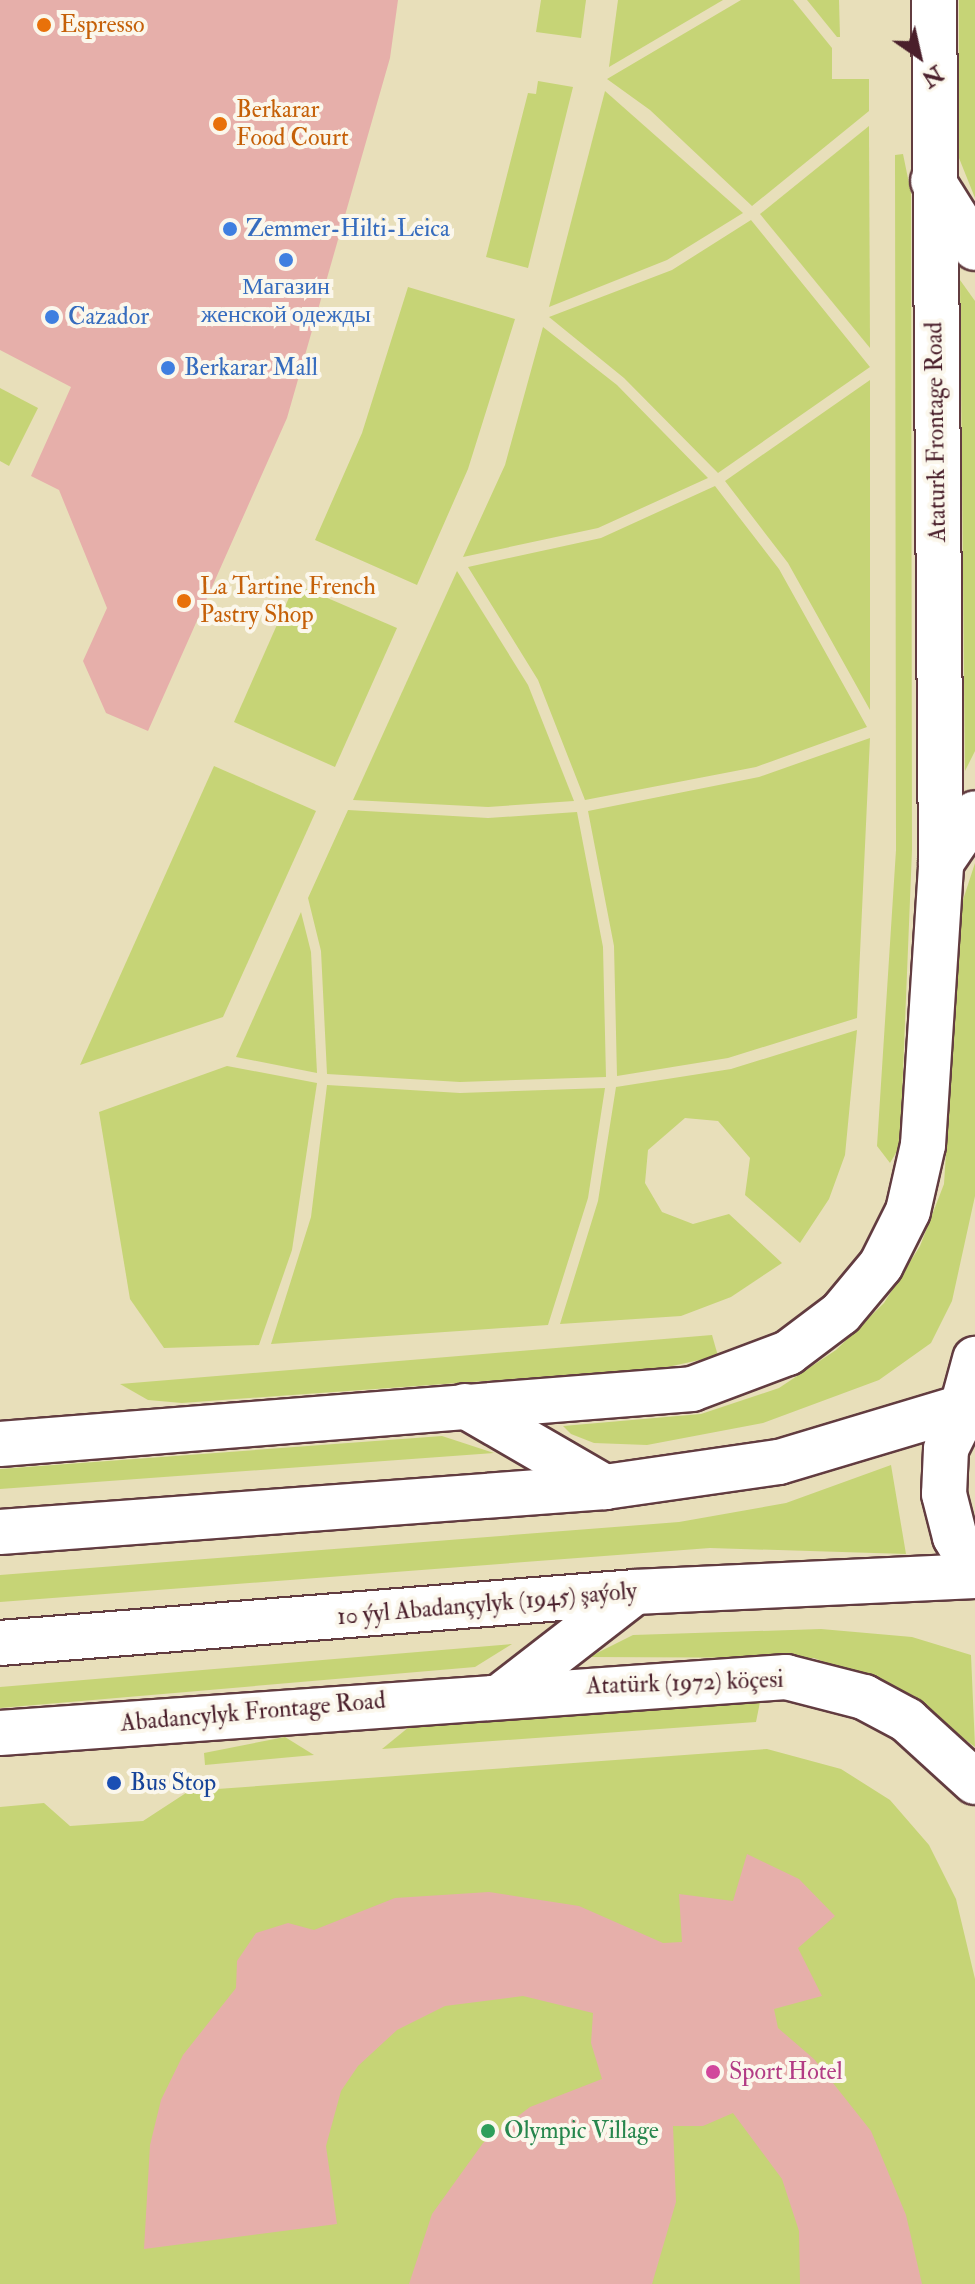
<!DOCTYPE html>
<html>
<head>
<meta charset="utf-8">
<style>
  body { margin:0 }
  #map { position:relative; width:975px; height:2284px; overflow:hidden; background:#e8dfba; font-family:"IM FELL Double Pica",serif }
  div>[style] { position:absolute }
  [style*='--x'] { left:calc(var(--x)*1px); top:calc(var(--y)*1px); width:calc(var(--w)*1px); rotate:calc(var(--a)*1deg) }
  .green>* { inset:0; background:#c6d476 }
  .building>* { inset:0; background:#e6afaa }
  .roads { filter:drop-shadow(2px 0 #623c40) drop-shadow(-2px 0 #623c40) drop-shadow(0 2px #623c40) drop-shadow(0 -2px #623c40) }
  .minor>* { height:44px; margin:-22px; padding:0 22px; transform-origin:22px; border-radius:22px; background:#fff }
  .major>* { height:44px; margin:-22px; padding:0 22px; transform-origin:22px; border-radius:22px; background:#fff }
  .dots>* { width:22px; height:22px; translate:-50% -50%; box-sizing:border-box; border:4px solid #fbf7ec; border-radius:50% }
  span { translate:-50% -50%; white-space:nowrap; text-align:center; line-height:1.15; -webkit-text-stroke:8px #fbf7ec; paint-order:stroke }
  .food-label { font-size:24px; color:#c56008 }
  .left { translate:0 -50%; text-align:left }
  .shop-label { font-size:24px; color:#366cbe }
  .street-label { font-size:24px; color:#4a1f2b }
  .transit-label { font-size:24px; color:#164399 }
  .hotel-label { font-size:24px; color:#b23c85 }
  .leisure-label { font-size:24px; color:#27864d }
  .north { position:absolute; left:879px; top:16px; width:80px; height:80px; -webkit-text-stroke:6px #fbf7ec; paint-order:stroke; rotate:146deg; font-size:22px; font-weight:700; line-height:32px; text-align:center; color:#4a1f2b }
  .north::after { content:''; display:block; margin:auto; width:28px; height:36px; background:#4a1f2b; clip-path:polygon(50% 0,100% 100%,50% 72%,0 100%) }
</style>
</head>
<body>
<div id="map">
  <div class="green">
    <i style="clip-path:polygon(541px 0,586px 0,581px 38px,536px 32px)"></i>
    <i style="clip-path:polygon(618px 0,723px 0,609px 67px)"></i>
    <i style="clip-path:polygon(741px 0,793px 0,832px 48px,832px 79px,869px 79px,869px 111px,752px 206px,650px 110px,607px 79px)"></i>
    <i style="clip-path:polygon(807px 0,839px 0,840px 37px,837px 37px)"></i>
    <i style="clip-path:polygon(959px 0,975px 0,975px 198px,959px 158px)"></i>
    <i style="clip-path:polygon(538px 81px,573px 87px,528px 268px,486px 257px,528px 93px,536px 94px)"></i>
    <i style="clip-path:polygon(605px 91px,743px 213px,667px 260px,549px 307px)"></i>
    <i style="clip-path:polygon(869px 126px,870px 348px,760px 214px)"></i>
    <i style="clip-path:polygon(903px 154px,911px 193px,912px 850px,900px 1146px,890px 1163px,877px 1146px,896px 850px,895px 155px)"></i>
    <i style="clip-path:polygon(751px 220px,870px 367px,718px 473px,624px 378px,549px 317px,672px 270px)"></i>
    <i style="clip-path:polygon(960px 280px,975px 301px,975px 751px,965px 771px)"></i>
    <i style="clip-path:polygon(408px 287px,515px 319px,468px 469px,417px 585px,315px 540px,362px 433px)"></i>
    <i style="clip-path:polygon(543px 327px,617px 385px,708px 478px,598px 528px,463px 557px,505px 465px)"></i>
    <i style="clip-path:polygon(870px 380px,870px 710px,788px 563px,725px 481px)"></i>
    <i style="clip-path:polygon(0 388px,38px 408px,9px 466px,0 461px)"></i>
    <i style="clip-path:polygon(715px 486px,779px 569px,867px 727px,756px 767px,585px 800px,538px 680px,468px 567px,601px 538px)"></i>
    <i style="clip-path:polygon(457px 571px,528px 685px,574px 801px,488px 807px,353px 800px)"></i>
    <i style="clip-path:polygon(295px 584px,397px 628px,335px 767px,234px 722px)"></i>
    <i style="clip-path:polygon(870px 738px,857px 1018px,728px 1058px,617px 1076px,614px 946px,588px 811px,759px 777px)"></i>
    <i style="clip-path:polygon(214px 766px,316px 811px,223px 1017px,80px 1065px)"></i>
    <i style="clip-path:polygon(348px 810px,488px 818px,577px 812px,603px 947px,606px 1077px,460px 1082px,327px 1074px,321px 951px,308px 898px)"></i>
    <i style="clip-path:polygon(975px 863px,975px 1196px,952px 1301px,931px 1343px,879px 1380px,763px 1423px,647px 1445px,594px 1443px,571px 1434px,563px 1426px,701px 1414px,779px 1388px,836px 1350px,884px 1303px,920px 1246px,944px 1184px,962px 903px)"></i>
    <i style="clip-path:polygon(301px 912px,311px 952px,317px 1073px,236px 1057px)"></i>
    <i style="clip-path:polygon(857px 1030px,845px 1155px,829px 1199px,800px 1243px,745px 1195px,750px 1158px,718px 1121px,685px 1118px,648px 1150px,645px 1183px,662px 1212px,693px 1224px,729px 1214px,782px 1263px,731px 1297px,681px 1316px,560px 1324px,598px 1201px,616px 1087px,731px 1069px)"></i>
    <i style="clip-path:polygon(227px 1066px,317px 1083px,292px 1250px,259px 1345px,164px 1348px,130px 1299px,99px 1112px)"></i>
    <i style="clip-path:polygon(327px 1085px,460px 1093px,605px 1088px,588px 1198px,548px 1325px,271px 1344px,311px 1217px)"></i>
    <i style="clip-path:polygon(712px 1335px,718px 1356px,663px 1368px,182px 1403px,148px 1400px,120px 1384px)"></i>
    <i style="clip-path:polygon(442px 1436px,494px 1453px,0 1489px,0 1469px)"></i>
    <i style="clip-path:polygon(891px 1465px,906px 1554px,710px 1548px,0 1602px,0 1575px,679px 1522px,786px 1503px)"></i>
    <i style="clip-path:polygon(821px 1629px,912px 1637px,971px 1655px,975px 1747px,901px 1691px,814px 1658px,589px 1657px,633px 1635px)"></i>
    <i style="clip-path:polygon(512px 1644px,475px 1667px,0 1708px,0 1687px)"></i>
    <i style="clip-path:polygon(760px 1702px,756px 1722px,382px 1749px,409px 1727px)"></i>
    <i style="clip-path:polygon(285px 1737px,314px 1755px,205px 1765px,204px 1753px)"></i>
    <i style="clip-path:polygon(767px 1749px,841px 1769px,890px 1800px,929px 1845px,956px 1899px,975px 1979px,975px 2284px,0 2284px,0 1807px,44px 1803px,70px 1826px,143px 1821px,189px 1791px)"></i>
  </div>
  <div class="building">
    <i style="clip-path:polygon(0 0,398px 0,390px 58px,287px 418px,148px 731px,106px 713px,83px 661px,107px 608px,59px 490px,31px 476px,71px 387px,0 350px)"></i>
    <i style="clip-path:polygon(747px 1854px,799px 1879px,835px 1916px,798px 1948px,822px 1996px,774px 2009px,778px 2028px,814px 2059px,871px 2131px,906px 2215px,922px 2284px,800px 2284px,799px 2231px,782px 2179px,733px 2113px,703px 2126px,673px 2126px,676px 2202px,652px 2284px,409px 2284px,432px 2214px,483px 2143px,530px 2107px,602px 2079px,591px 2043px,593px 2013px,523px 1996px,445px 2006px,397px 2030px,358px 2066px,341px 2091px,326px 2146px,337px 2224px,144px 2249px,150px 2145px,161px 2100px,183px 2055px,236px 1988px,237px 1961px,256px 1933px,288px 1923px,314px 1930px,395px 1898px,489px 1892px,579px 1906px,663px 1943px,682px 1942px,679px 1894px,733px 1901px)"></i>
  </div>
  <div class="roads">
    <div class="minor">
      <i style="--x:0;--y:1444;--w:694;--a:-4.54"></i>
      <i style="--x:692;--y:1389;--w:103;--a:-20.6"></i>
      <i style="--x:788;--y:1353;--w:66;--a:-37"></i>
      <i style="--x:841;--y:1313;--w:62;--a:-50.2"></i>
      <i style="--x:881;--y:1265;--w:60;--a:-63.4"></i>
      <i style="--x:908;--y:1211;--w:68;--a:-77.2"></i>
      <i style="--x:923;--y:1145;--w:283;--a:-86.3"></i>
      <i style="--x:941;--y:863;--w:863;--a:-90.46"></i>
      <i style="--x:0;--y:1733;--w:788;--a:-4.08"></i>
      <i style="--x:786;--y:1677;--w:81;--a:14.4"></i>
      <i style="--x:864;--y:1697;--w:49;--a:28.1"></i>
      <i style="--x:907;--y:1720;--w:92;--a:42.4"></i>
    </div>
    <div class="major">
      <i style="--x:933;--y:181;--w:79;--a:57.9"></i>
      <i style="--x:941;--y:863;--w:60;--a:-55.8"></i>
      <i style="--x:975;--y:1391;--w:65;--a:116.6"></i>
      <i style="--x:946;--y:1449;--w:45;--a:92.5"></i>
      <i style="--x:944;--y:1494;--w:44;--a:75.7"></i>
      <i style="--x:955;--y:1537;--w:39;--a:59"></i>
      <i style="--x:465;--y:1406;--w:162;--a:30.1"></i>
      <i style="--x:0;--y:1532;--w:607;--a:-4.25"></i>
      <i style="--x:605;--y:1487;--w:176;--a:-8.2"></i>
      <i style="--x:779;--y:1462;--w:191;--a:-16.7"></i>
      <i style="--x:962;--y:1407;--w:50;--a:-74.8"></i>
      <i style="--x:0;--y:1643;--w:637;--a:-4.59"></i>
      <i style="--x:635;--y:1592;--w:340;--a:-2.7"></i>
      <i style="--x:506;--y:1692;--w:163;--a:-37.8"></i>
    </div>
  </div>
  <div class="dots">
    <i style="left:44px;top:25px;background:#e8710a"></i>
    <i style="left:220px;top:124px;background:#e8710a"></i>
    <i style="left:230px;top:229px;background:#3f7fe0"></i>
    <i style="left:286px;top:260px;background:#3f7fe0"></i>
    <i style="left:52px;top:317px;background:#3f7fe0"></i>
    <i style="left:168px;top:368px;background:#3f7fe0"></i>
    <i style="left:184px;top:601px;background:#e8710a"></i>
    <i style="left:114px;top:1783px;background:#1a4fb4"></i>
    <i style="left:713px;top:2072px;background:#d1479c"></i>
    <i style="left:488px;top:2131px;background:#2e9e5b"></i>
  </div>
  <div class="food-label">
    <span class="left" style="left:60px;top:25px">Espresso</span>
    <span class="left" style="left:236px;top:124px">Berkarar<br>Food Court</span>
    <span class="left" style="left:200px;top:601px">La Tartine French<br>Pastry Shop</span>
  </div>
  <div class="shop-label">
    <span class="left" style="left:246px;top:229px">Zemmer-Hilti-Leica</span>
    <span style="left:286px;top:301px">Магазин<br>женской одежды</span>
    <span class="left" style="left:68px;top:317px">Cazador</span>
    <span class="left" style="left:184px;top:368px">Berkarar Mall</span>
  </div>
  <div class="street-label">
    <span style="left:936px;top:432px;rotate:-91deg">Ataturk Frontage Road</span>
    <span style="left:487px;top:1604px;rotate:-5deg">10 ýyl Abadançylyk (1945) şaýoly</span>
    <span style="left:685px;top:1683px;rotate:-2deg">Atatürk (1972) köçesi</span>
    <span style="left:253px;top:1712px;rotate:-5deg">Abadancylyk Frontage Road</span>
  </div>
  <div class="transit-label">
    <span class="left" style="left:130px;top:1783px">Bus Stop</span>
  </div>
  <div class="hotel-label">
    <span class="left" style="left:729px;top:2072px">Sport Hotel</span>
  </div>
  <div class="leisure-label">
    <span class="left" style="left:504px;top:2131px">Olympic Village</span>
  </div>
  <div class="north">N</div>
</div>
</body>
</html>
